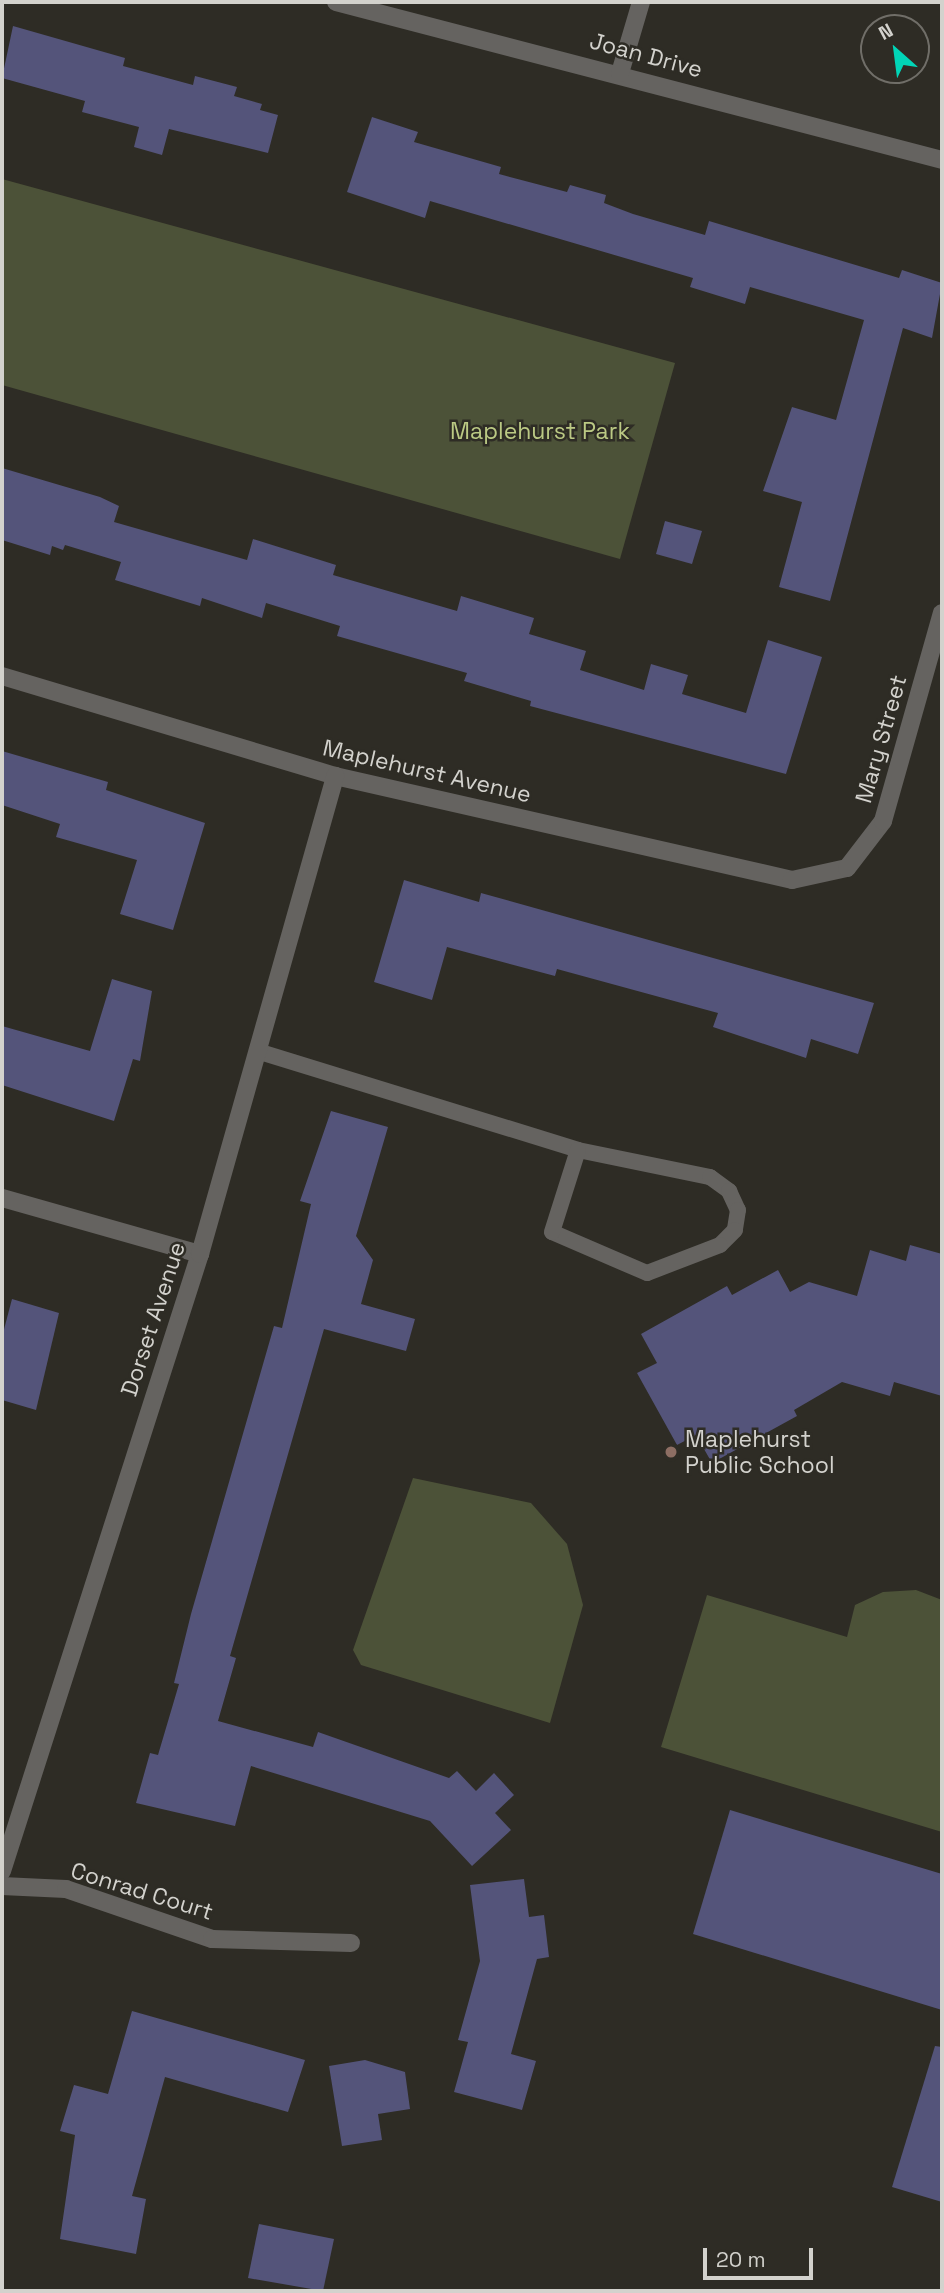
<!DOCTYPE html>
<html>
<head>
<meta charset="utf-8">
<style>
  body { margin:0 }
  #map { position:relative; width:944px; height:2293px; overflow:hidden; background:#2e2c25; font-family:"Space Grotesk",sans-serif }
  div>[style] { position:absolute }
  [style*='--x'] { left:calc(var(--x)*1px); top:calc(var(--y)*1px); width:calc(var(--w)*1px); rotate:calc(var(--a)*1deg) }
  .green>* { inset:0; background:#4c5238 }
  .building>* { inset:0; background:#54547a }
  .lane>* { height:16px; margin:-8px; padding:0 8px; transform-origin:8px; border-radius:8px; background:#656360 }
  .street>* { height:18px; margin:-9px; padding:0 9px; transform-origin:9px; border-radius:9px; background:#656360 }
  .dots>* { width:19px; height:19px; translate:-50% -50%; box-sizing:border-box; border:4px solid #2e2c25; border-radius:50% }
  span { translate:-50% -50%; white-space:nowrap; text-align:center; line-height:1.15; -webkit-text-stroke:5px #2e2c25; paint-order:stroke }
  .street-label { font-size:23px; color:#d3d2cd }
  .park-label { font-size:23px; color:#bbc984 }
  .poi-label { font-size:23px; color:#d3d2cd }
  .left { translate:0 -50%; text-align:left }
  .frame { position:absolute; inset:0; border:4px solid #d3d2cd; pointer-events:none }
  .north { position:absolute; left:860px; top:14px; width:70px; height:70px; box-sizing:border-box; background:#2e2c25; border:2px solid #706e68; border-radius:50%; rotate:332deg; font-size:19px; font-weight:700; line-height:28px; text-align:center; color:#d3d2cd }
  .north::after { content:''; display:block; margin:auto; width:24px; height:32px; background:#01d5b7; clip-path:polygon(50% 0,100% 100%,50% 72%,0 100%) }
  .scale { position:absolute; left:703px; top:2248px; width:110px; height:32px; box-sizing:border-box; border:4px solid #d3d2cd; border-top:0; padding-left:9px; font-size:21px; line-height:24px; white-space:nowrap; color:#d3d2cd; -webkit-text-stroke:5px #2e2c25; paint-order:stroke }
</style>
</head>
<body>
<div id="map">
  <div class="green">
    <i style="clip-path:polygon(2px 179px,675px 363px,620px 559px,2px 385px)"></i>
    <i style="clip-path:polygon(413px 1478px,531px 1503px,567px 1544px,583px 1605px,550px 1723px,361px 1665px,353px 1650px)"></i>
    <i style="clip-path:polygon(916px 1590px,942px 1600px,942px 1832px,661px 1747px,707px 1595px,847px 1637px,855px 1605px,883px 1592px)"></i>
  </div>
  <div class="building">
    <i style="clip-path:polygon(13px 26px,125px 58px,123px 66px,193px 85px,195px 76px,237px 87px,234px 96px,262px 104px,260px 110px,278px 115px,268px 153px,169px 129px,162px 155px,134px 147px,139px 127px,82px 112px,85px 101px,2px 78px)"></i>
    <i style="clip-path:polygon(372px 117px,418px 132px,414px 142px,501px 167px,499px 174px,567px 192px,570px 185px,606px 195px,604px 203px,633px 214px,705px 235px,709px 221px,899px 278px,902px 270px,942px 283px,932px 338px,903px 328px,830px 601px,779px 587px,802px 502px,763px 491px,792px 407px,836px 420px,864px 320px,750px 287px,745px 304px,690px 287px,693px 278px,430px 201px,425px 218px,347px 192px)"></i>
    <i style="clip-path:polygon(2px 468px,100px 497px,119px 506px,114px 522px,247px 560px,253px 539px,336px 565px,333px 575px,457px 611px,461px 596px,534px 618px,529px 634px,586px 651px,580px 670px,644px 690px,651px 664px,688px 675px,682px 694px,746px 713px,768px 640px,822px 657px,786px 774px,530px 706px,531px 701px,464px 681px,467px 673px,337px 636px,340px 626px,266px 603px,262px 618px,202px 598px,200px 606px,115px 580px,121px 562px,65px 545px,63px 550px,52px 546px,50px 555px,2px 540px)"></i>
    <i style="clip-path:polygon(665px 521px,702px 531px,692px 564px,656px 554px)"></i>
    <i style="clip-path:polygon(2px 751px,108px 782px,106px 790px,205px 823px,173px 930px,120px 914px,137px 860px,56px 837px,60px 824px,2px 805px)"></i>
    <i style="clip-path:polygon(404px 880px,479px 902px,481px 893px,874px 1003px,858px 1054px,811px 1039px,806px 1058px,713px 1027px,718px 1013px,557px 969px,555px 976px,447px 947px,432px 1000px,374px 982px)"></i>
    <i style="clip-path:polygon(112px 979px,152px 991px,140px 1061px,133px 1059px,114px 1121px,2px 1085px,2px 1026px,90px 1051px)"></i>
    <i style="clip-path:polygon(331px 1111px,388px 1127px,356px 1236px,373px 1260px,361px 1304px,415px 1319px,406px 1351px,324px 1329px,230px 1656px,236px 1658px,218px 1721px,313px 1747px,318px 1732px,449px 1778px,457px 1771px,476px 1791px,494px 1773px,514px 1795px,495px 1813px,511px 1830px,472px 1866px,430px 1821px,251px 1766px,235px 1826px,136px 1803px,150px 1753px,158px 1755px,179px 1684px,174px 1683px,191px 1614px,274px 1326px,282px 1328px,311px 1204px,300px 1201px)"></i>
    <i style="clip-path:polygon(910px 1245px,942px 1254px,942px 1396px,894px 1382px,890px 1396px,842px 1382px,794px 1410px,797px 1416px,712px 1463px,696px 1435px,677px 1445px,637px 1373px,657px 1363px,641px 1334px,727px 1286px,732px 1295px,778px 1270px,790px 1292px,809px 1282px,857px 1296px,870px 1250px,906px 1261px)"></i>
    <i style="clip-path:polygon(12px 1299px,59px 1313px,36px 1410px,2px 1400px,2px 1337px)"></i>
    <i style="clip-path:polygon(730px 1810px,942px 1874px,942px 2010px,693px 1934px)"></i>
    <i style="clip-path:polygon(524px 1879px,529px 1917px,544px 1915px,549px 1957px,537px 1959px,511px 2054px,536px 2061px,522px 2110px,454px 2092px,468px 2042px,458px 2040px,480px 1961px,470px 1885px)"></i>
    <i style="clip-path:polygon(132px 2011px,305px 2060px,288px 2112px,165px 2077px,132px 2196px,146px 2199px,136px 2254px,60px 2239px,75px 2135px,60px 2131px,74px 2085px,108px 2094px)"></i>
    <i style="clip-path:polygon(935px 2046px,942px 2047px,942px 2202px,892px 2187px)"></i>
    <i style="clip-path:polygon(365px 2060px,405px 2072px,410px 2109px,378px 2114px,382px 2140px,342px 2146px,329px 2066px)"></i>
    <i style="clip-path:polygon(259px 2224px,334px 2239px,323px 2291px,248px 2278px)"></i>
  </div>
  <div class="lane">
    <i style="--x:257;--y:1051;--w:336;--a:17.1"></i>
    <i style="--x:578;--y:1150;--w:135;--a:11.6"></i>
    <i style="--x:710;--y:1177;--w:24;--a:36"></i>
    <i style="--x:729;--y:1191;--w:21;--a:65"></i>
    <i style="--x:738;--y:1210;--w:20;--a:99"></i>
    <i style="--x:735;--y:1230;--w:21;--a:135"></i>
    <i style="--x:720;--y:1245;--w:78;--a:159"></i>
    <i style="--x:647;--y:1273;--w:103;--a:-156.7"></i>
    <i style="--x:552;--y:1232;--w:86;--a:-72.4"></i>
  </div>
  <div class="street">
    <i style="--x:336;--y:2;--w:626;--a:14.61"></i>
    <i style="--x:620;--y:73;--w:74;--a:-73.5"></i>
    <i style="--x:2;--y:676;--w:348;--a:16.7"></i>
    <i style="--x:335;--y:776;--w:469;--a:12.8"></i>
    <i style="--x:792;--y:880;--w:56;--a:-12.3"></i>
    <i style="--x:847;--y:868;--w:59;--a:-52.5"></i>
    <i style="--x:883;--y:821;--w:216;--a:-74.2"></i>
    <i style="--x:2;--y:1198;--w:206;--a:15.8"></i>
    <i style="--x:2;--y:1871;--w:648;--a:-72.21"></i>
    <i style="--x:200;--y:1254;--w:497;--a:-74.2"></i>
    <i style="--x:2;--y:1886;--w:64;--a:2.7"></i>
    <i style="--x:66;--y:1889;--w:154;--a:18.9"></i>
    <i style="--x:212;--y:1939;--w:139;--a:1.6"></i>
  </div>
  <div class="dots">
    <i style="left:671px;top:1452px;background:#8d6e63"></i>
  </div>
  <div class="street-label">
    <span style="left:646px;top:55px;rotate:15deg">Joan Drive</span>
    <span style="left:881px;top:739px;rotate:-74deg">Mary Street</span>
    <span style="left:427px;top:771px;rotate:13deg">Maplehurst Avenue</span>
    <span style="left:153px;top:1319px;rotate:-72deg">Dorset Avenue</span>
    <span style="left:142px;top:1891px;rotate:17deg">Conrad Court</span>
  </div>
  <div class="park-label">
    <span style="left:540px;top:431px">Maplehurst Park</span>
  </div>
  <div class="poi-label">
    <span class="left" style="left:685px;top:1452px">Maplehurst<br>Public School</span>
  </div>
  <div class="frame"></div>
  <div class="north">N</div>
  <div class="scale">20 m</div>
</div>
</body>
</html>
